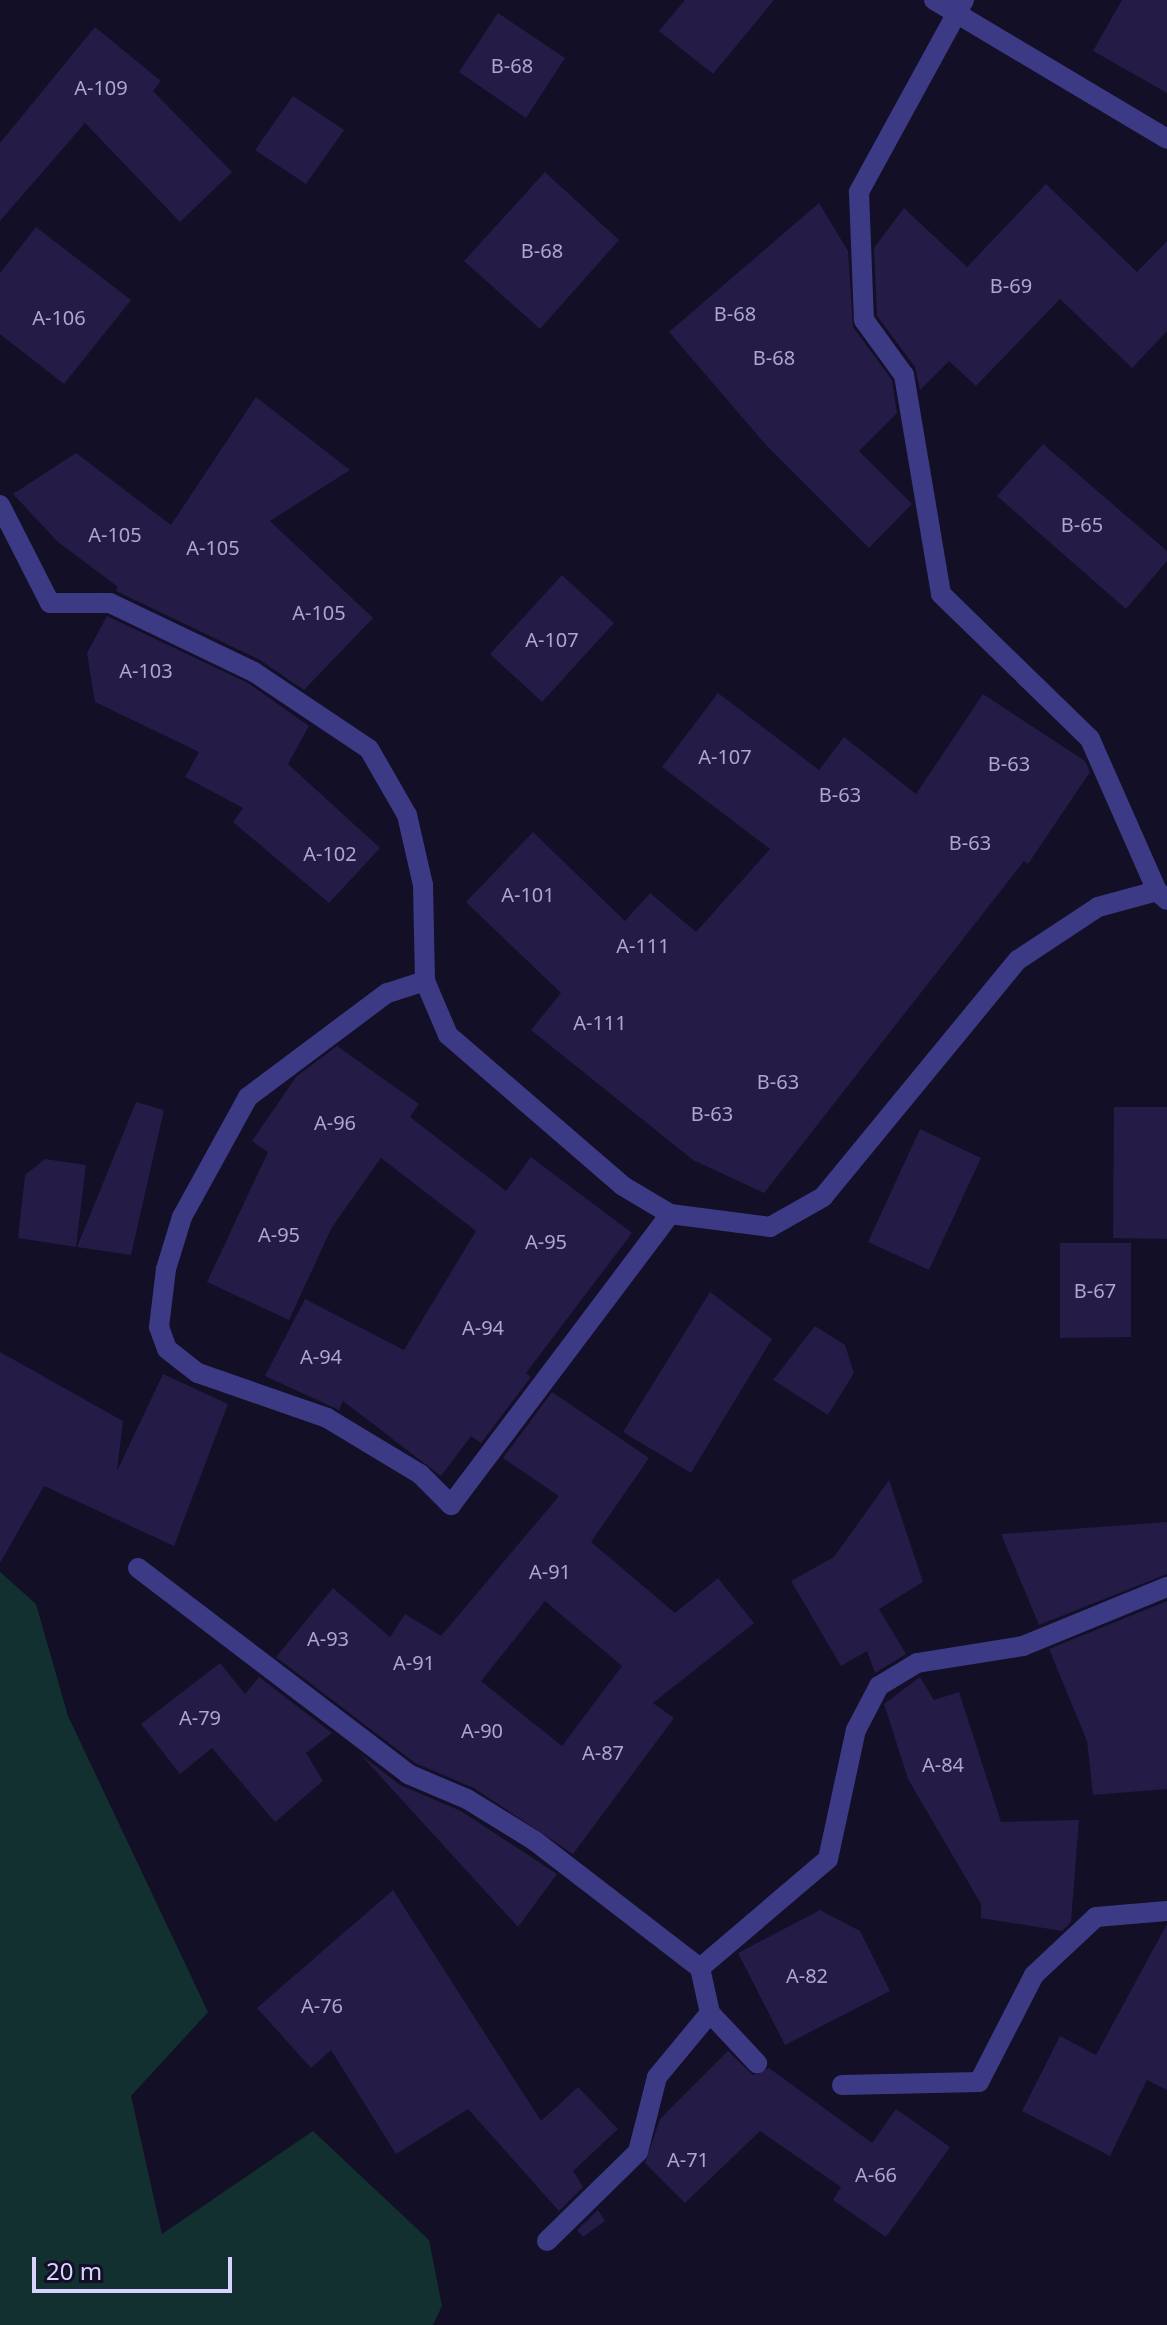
<!DOCTYPE html>
<html>
<head>
<meta charset="utf-8">
<style>
  body { margin:0 }
  #map { position:relative; width:1167px; height:2325px; overflow:hidden; background:#130f26; font-family:"Noto Sans",sans-serif }
  div>[style] { position:absolute }
  [style*='--x'] { left:calc(var(--x)*1px); top:calc(var(--y)*1px); width:calc(var(--w)*1px); rotate:calc(var(--a)*1deg) }
  .green>* { inset:0; background:#12302f }
  .building>* { inset:0; background:#241b47 }
  .minor>* { height:20px; margin:-10px; padding:0 10px; transform-origin:10px; border-radius:10px; background:#3d3a85 }
  span { translate:-50% -50%; white-space:nowrap; text-align:center; line-height:1.15; -webkit-text-stroke:7px #130f26; paint-order:stroke }
  .number-label { font-size:20px; color:#aca6d1 }
  .number-label span { -webkit-text-stroke-width:0 }
  .scale { position:absolute; left:32px; top:2257px; width:200px; height:36px; box-sizing:border-box; border:4px solid #d9d4ff; border-top:0; padding-left:10px; font-size:24px; line-height:28px; white-space:nowrap; color:#d9d4ff; -webkit-text-stroke:6px #130f26; paint-order:stroke }
</style>
</head>
<body>
<div id="map">
  <div class="green">
    <i style="clip-path:polygon(0 1572px,36px 1604px,68px 1716px,208px 2012px,131px 2096px,162px 2234px,313px 2131px,429px 2240px,442px 2306px,433px 2325px,0 2325px)"></i>
  </div>
  <div class="building">
    <i style="clip-path:polygon(685px 0,774px 0,713px 74px,659px 31px)"></i>
    <i style="clip-path:polygon(1122px 0,1167px 0,1167px 93px,1093px 51px)"></i>
    <i style="clip-path:polygon(498px 13px,565px 58px,526px 118px,459px 72px)"></i>
    <i style="clip-path:polygon(95px 27px,161px 81px,153px 91px,232px 172px,180px 222px,85px 123px,0 221px,0 143px)"></i>
    <i style="clip-path:polygon(293px 96px,344px 130px,306px 184px,255px 150px)"></i>
    <i style="clip-path:polygon(545px 172px,619px 240px,540px 329px,464px 261px)"></i>
    <i style="clip-path:polygon(1046px 184px,1137px 272px,1167px 241px,1167px 331px,1132px 368px,1060px 299px,976px 386px,949px 361px,920px 390px,915px 367px,877px 316px,874px 248px,904px 208px,967px 267px)"></i>
    <i style="clip-path:polygon(819px 203px,848px 251px,853px 327px,892px 380px,897px 413px,859px 451px,912px 504px,869px 548px,766px 445px,669px 332px)"></i>
    <i style="clip-path:polygon(36px 227px,131px 300px,64px 384px,0 334px,0 273px)"></i>
    <i style="clip-path:polygon(256px 397px,350px 470px,270px 521px,373px 618px,304px 690px,260px 660px,116px 591px,118px 587px,58px 542px,13px 494px,76px 453px,171px 525px)"></i>
    <i style="clip-path:polygon(1043px 444px,1167px 551px,1167px 561px,1126px 609px,997px 496px)"></i>
    <i style="clip-path:polygon(562px 575px,614px 623px,542px 702px,490px 654px)"></i>
    <i style="clip-path:polygon(107px 616px,248px 683px,309px 726px,288px 764px,380px 848px,329px 903px,233px 822px,243px 808px,185px 777px,199px 752px,95px 702px,87px 653px)"></i>
    <i style="clip-path:polygon(718px 693px,819px 770px,844px 737px,916px 794px,983px 694px,1085px 761px,1090px 772px,1028px 864px,1024px 861px,764px 1193px,693px 1160px,531px 1030px,561px 993px,466px 902px,533px 832px,625px 921px,650px 893px,696px 932px,770px 849px,662px 767px)"></i>
    <i style="clip-path:polygon(337px 1046px,419px 1104px,410px 1117px,506px 1191px,531px 1157px,632px 1233px,526px 1373px,531px 1377px,481px 1443px,471px 1436px,441px 1476px,343px 1401px,339px 1410px,265px 1376px,305px 1299px,404px 1350px,476px 1231px,381px 1158px,332px 1227px,289px 1320px,207px 1282px,268px 1152px,252px 1141px,296px 1077px)"></i>
    <i style="clip-path:polygon(136px 1102px,164px 1110px,131px 1255px,77px 1247px)"></i>
    <i style="clip-path:polygon(1114px 1107px,1167px 1107px,1167px 1239px,1113px 1238px)"></i>
    <i style="clip-path:polygon(920px 1129px,981px 1158px,929px 1270px,868px 1242px)"></i>
    <i style="clip-path:polygon(45px 1159px,86px 1165px,76px 1247px,18px 1238px,25px 1175px)"></i>
    <i style="clip-path:polygon(1060px 1243px,1131px 1243px,1131px 1337px,1060px 1338px)"></i>
    <i style="clip-path:polygon(710px 1292px,772px 1339px,691px 1473px,623px 1432px)"></i>
    <i style="clip-path:polygon(815px 1326px,845px 1345px,854px 1373px,828px 1415px,773px 1380px)"></i>
    <i style="clip-path:polygon(0 1352px,123px 1421px,117px 1471px,163px 1374px,228px 1404px,174px 1546px,44px 1486px,0 1563px)"></i>
    <i style="clip-path:polygon(evenodd,552px 1392px,649px 1458px,591px 1542px,675px 1613px,718px 1578px,754px 1623px,653px 1703px,674px 1718px,573px 1854px,474px 1788px,415px 1763px,276px 1657px,333px 1588px,390px 1637px,405px 1614px,441px 1636px,559px 1496px,503px 1458px,552px 1392px,545px 1601px,622px 1666px,562px 1746px,481px 1681px,545px 1601px)"></i>
    <i style="clip-path:polygon(889px 1480px,923px 1582px,879px 1609px,906px 1654px,875px 1673px,867px 1651px,841px 1666px,791px 1581px,834px 1557px)"></i>
    <i style="clip-path:polygon(1167px 1522px,1167px 1574px,1039px 1625px,1001px 1534px)"></i>
    <i style="clip-path:polygon(1167px 1601px,1167px 1789px,1093px 1795px,1087px 1741px,1049px 1649px)"></i>
    <i style="clip-path:polygon(220px 1663px,245px 1694px,259px 1677px,332px 1733px,306px 1753px,323px 1781px,275px 1822px,212px 1748px,180px 1774px,141px 1724px)"></i>
    <i style="clip-path:polygon(920px 1677px,934px 1700px,959px 1692px,1001px 1822px,1079px 1820px,1071px 1922px,1062px 1931px,981px 1918px,981px 1904px,908px 1779px,884px 1704px)"></i>
    <i style="clip-path:polygon(360px 1754px,400px 1785px,461px 1811px,557px 1874px,518px 1927px)"></i>
    <i style="clip-path:polygon(393px 1890px,541px 2121px,578px 2087px,618px 2129px,573px 2171px,583px 2187px,559px 2211px,468px 2109px,396px 2154px,331px 2050px,311px 2068px,257px 2008px)"></i>
    <i style="clip-path:polygon(820px 1910px,860px 1931px,890px 1991px,785px 2045px,738px 1953px)"></i>
    <i style="clip-path:polygon(1167px 1924px,1167px 2090px,1147px 2080px,1110px 2156px,1022px 2111px,1060px 2036px,1096px 2055px)"></i>
    <i style="clip-path:polygon(728px 2051px,753px 2075px,769px 2068px,872px 2143px,896px 2109px,950px 2147px,886px 2237px,833px 2200px,841px 2187px,760px 2131px,685px 2203px,645px 2163px,660px 2119px)"></i>
    <i style="clip-path:polygon(598px 2210px,605px 2221px,583px 2237px,577px 2230px)"></i>
  </div>
  <div class="minor">
    <i style="--x:934;--y:0;--w:271;--a:30.8"></i>
    <i style="--x:964;--y:0;--w:219;--a:118.7"></i>
    <i style="--x:859;--y:192;--w:128;--a:87.8"></i>
    <i style="--x:864;--y:320;--w:68;--a:54"></i>
    <i style="--x:904;--y:375;--w:222;--a:80.4"></i>
    <i style="--x:941;--y:594;--w:208;--a:44.2"></i>
    <i style="--x:1090;--y:739;--w:166;--a:66.2"></i>
    <i style="--x:1157;--y:891;--w:13;--a:42"></i>
    <i style="--x:0;--y:505;--w:110;--a:63"></i>
    <i style="--x:50;--y:603;--w:60;--a:0"></i>
    <i style="--x:110;--y:603;--w:160;--a:25.6"></i>
    <i style="--x:254;--y:672;--w:138;--a:33.8"></i>
    <i style="--x:369;--y:749;--w:76;--a:60.1"></i>
    <i style="--x:407;--y:815;--w:72;--a:77.1"></i>
    <i style="--x:423;--y:885;--w:96;--a:88.8"></i>
    <i style="--x:425;--y:981;--w:59;--a:66.9"></i>
    <i style="--x:448;--y:1035;--w:231;--a:40.8"></i>
    <i style="--x:623;--y:1186;--w:55;--a:30.8"></i>
    <i style="--x:670;--y:1214;--w:101;--a:7.4"></i>
    <i style="--x:770;--y:1227;--w:61;--a:-29.5"></i>
    <i style="--x:823;--y:1197;--w:307;--a:-50.6"></i>
    <i style="--x:1018;--y:960;--w:96;--a:-33.5"></i>
    <i style="--x:1098;--y:907;--w:61;--a:-15.2"></i>
    <i style="--x:425;--y:981;--w:40;--a:162"></i>
    <i style="--x:387;--y:993;--w:174;--a:143.2"></i>
    <i style="--x:248;--y:1097;--w:137;--a:118.8"></i>
    <i style="--x:182;--y:1217;--w:54;--a:107.1"></i>
    <i style="--x:166;--y:1269;--w:58;--a:96.9"></i>
    <i style="--x:159;--y:1327;--w:23;--a:70"></i>
    <i style="--x:167;--y:1349;--w:39;--a:38"></i>
    <i style="--x:198;--y:1373;--w:137;--a:19.2"></i>
    <i style="--x:327;--y:1418;--w:109;--a:31.1"></i>
    <i style="--x:420;--y:1474;--w:44;--a:45"></i>
    <i style="--x:451;--y:1505;--w:364;--a:-53"></i>
    <i style="--x:138;--y:1568;--w:340;--a:37.3"></i>
    <i style="--x:408;--y:1774;--w:64;--a:23"></i>
    <i style="--x:467;--y:1799;--w:80;--a:31.7"></i>
    <i style="--x:535;--y:1841;--w:208;--a:37.6"></i>
    <i style="--x:710;--y:2013;--w:69;--a:46.8"></i>
    <i style="--x:842;--y:2085;--w:137;--a:-1.3"></i>
    <i style="--x:979;--y:2082;--w:120;--a:-62.8"></i>
    <i style="--x:1034;--y:1975;--w:85;--a:-43.1"></i>
    <i style="--x:1096;--y:1917;--w:71;--a:-4.8"></i>
    <i style="--x:547;--y:2241;--w:127;--a:-44.4"></i>
    <i style="--x:638;--y:2152;--w:77;--a:-75.8"></i>
    <i style="--x:657;--y:2077;--w:83;--a:-50.4"></i>
    <i style="--x:710;--y:2013;--w:46;--a:-102.5"></i>
    <i style="--x:700;--y:1968;--w:168;--a:-40.4"></i>
    <i style="--x:828;--y:1859;--w:132;--a:-77.8"></i>
    <i style="--x:856;--y:1730;--w:50;--a:-62.4"></i>
    <i style="--x:879;--y:1686;--w:44;--a:-31.2"></i>
    <i style="--x:917;--y:1663;--w:107;--a:-9.1"></i>
    <i style="--x:1023;--y:1646;--w:156;--a:-22.3"></i>
  </div>
  <div class="number-label">
    <span style="left:512px;top:65px">В-68</span>
    <span style="left:101px;top:87px">А-109</span>
    <span style="left:542px;top:250px">В-68</span>
    <span style="left:1011px;top:285px">В-69</span>
    <span style="left:735px;top:313px">В-68</span>
    <span style="left:59px;top:317px">А-106</span>
    <span style="left:774px;top:357px">В-68</span>
    <span style="left:1082px;top:524px">В-65</span>
    <span style="left:115px;top:534px">А-105</span>
    <span style="left:213px;top:547px">А-105</span>
    <span style="left:319px;top:612px">А-105</span>
    <span style="left:552px;top:639px">А-107</span>
    <span style="left:146px;top:670px">А-103</span>
    <span style="left:725px;top:756px">А-107</span>
    <span style="left:1009px;top:763px">В-63</span>
    <span style="left:840px;top:794px">В-63</span>
    <span style="left:970px;top:842px">В-63</span>
    <span style="left:330px;top:853px">А-102</span>
    <span style="left:528px;top:894px">А-101</span>
    <span style="left:643px;top:945px">А-111</span>
    <span style="left:600px;top:1022px">А-111</span>
    <span style="left:778px;top:1081px">В-63</span>
    <span style="left:712px;top:1113px">В-63</span>
    <span style="left:335px;top:1122px">А-96</span>
    <span style="left:279px;top:1234px">А-95</span>
    <span style="left:546px;top:1241px">А-95</span>
    <span style="left:1095px;top:1290px">В-67</span>
    <span style="left:483px;top:1327px">А-94</span>
    <span style="left:321px;top:1356px">А-94</span>
    <span style="left:550px;top:1571px">А-91</span>
    <span style="left:328px;top:1638px">А-93</span>
    <span style="left:414px;top:1662px">А-91</span>
    <span style="left:200px;top:1717px">А-79</span>
    <span style="left:482px;top:1730px">А-90</span>
    <span style="left:603px;top:1752px">А-87</span>
    <span style="left:943px;top:1764px">А-84</span>
    <span style="left:807px;top:1975px">А-82</span>
    <span style="left:322px;top:2005px">А-76</span>
    <span style="left:688px;top:2159px">А-71</span>
    <span style="left:876px;top:2174px">А-66</span>
  </div>
  <div class="scale">20 m</div>
</div>
</body>
</html>
